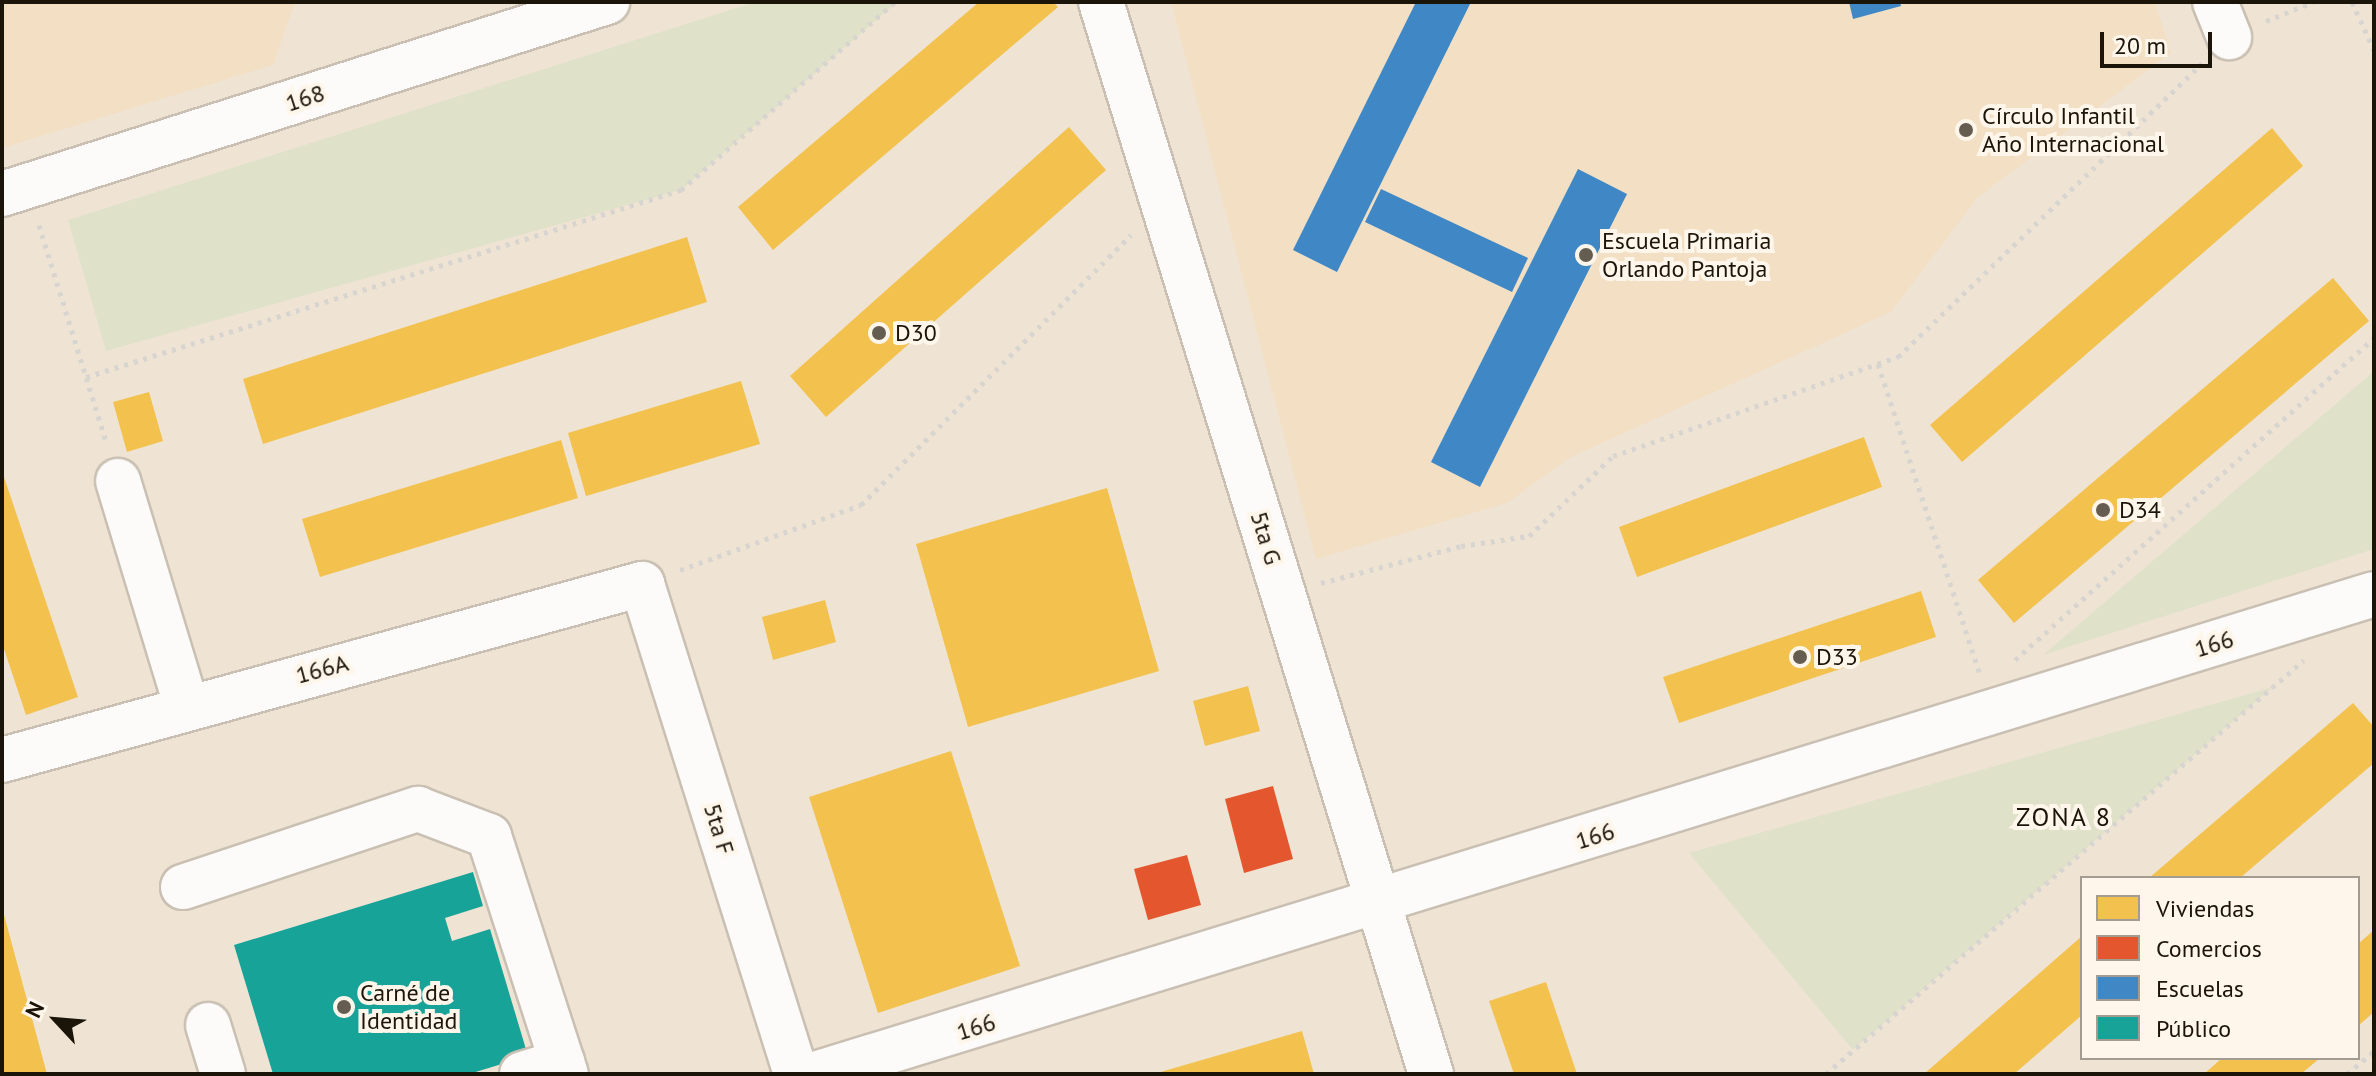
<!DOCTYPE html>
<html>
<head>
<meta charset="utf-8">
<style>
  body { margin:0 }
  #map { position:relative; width:2376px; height:1076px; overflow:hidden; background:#efe4d4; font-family:"PT Sans",sans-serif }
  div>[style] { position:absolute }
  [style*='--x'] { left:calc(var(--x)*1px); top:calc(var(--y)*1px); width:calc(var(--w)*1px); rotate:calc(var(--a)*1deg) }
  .built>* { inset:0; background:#f2dfc4 }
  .green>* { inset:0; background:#e0e1c9 }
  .homes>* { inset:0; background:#f2c14e }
  .shops>* { inset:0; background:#e4572e }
  .schools>* { inset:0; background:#3f88c5 }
  .public>* { inset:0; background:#17a398 }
  .path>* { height:5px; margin-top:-2.5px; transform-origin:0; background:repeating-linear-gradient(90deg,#d8d5d0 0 4px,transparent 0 10px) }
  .roads { filter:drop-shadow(2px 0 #c9c0b3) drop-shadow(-2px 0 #c9c0b3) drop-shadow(0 2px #c9c0b3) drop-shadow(0 -2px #c9c0b3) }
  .minor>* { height:44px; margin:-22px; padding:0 22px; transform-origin:22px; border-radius:22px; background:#fdfbf9 }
  .dots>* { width:22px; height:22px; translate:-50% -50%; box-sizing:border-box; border:4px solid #fef6ea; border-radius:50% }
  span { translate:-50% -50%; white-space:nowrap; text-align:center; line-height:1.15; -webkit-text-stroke:8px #fef6ea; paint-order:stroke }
  .street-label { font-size:24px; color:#1b1409 }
  .poi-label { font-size:24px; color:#1b1409 }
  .left { translate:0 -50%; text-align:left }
  .neighbourhood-label { font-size:26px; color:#1b1409; letter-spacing:2px }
  .frame { position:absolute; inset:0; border:4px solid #1b1409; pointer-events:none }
  .legend { position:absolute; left:2080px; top:876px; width:280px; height:184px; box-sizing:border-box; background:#fef6ea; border:2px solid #a39c90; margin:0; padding:10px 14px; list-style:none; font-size:24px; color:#1b1409 }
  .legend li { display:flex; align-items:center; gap:16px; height:40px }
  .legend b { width:40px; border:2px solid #a39c90 }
  .north { position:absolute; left:16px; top:980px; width:80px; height:80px; -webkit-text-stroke:6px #fef6ea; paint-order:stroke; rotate:296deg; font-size:22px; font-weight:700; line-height:32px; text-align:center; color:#1b1409 }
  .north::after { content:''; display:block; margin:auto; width:28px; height:36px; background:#1b1409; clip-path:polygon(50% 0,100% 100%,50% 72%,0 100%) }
  .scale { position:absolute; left:2100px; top:32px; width:112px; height:36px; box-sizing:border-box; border:4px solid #1b1409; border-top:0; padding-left:10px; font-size:24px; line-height:28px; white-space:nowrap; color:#1b1409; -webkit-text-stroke:6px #fef6ea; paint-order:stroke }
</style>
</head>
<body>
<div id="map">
  <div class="built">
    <i style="clip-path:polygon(2px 2px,295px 2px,273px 65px,2px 148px)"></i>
    <i style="clip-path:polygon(1171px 2px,2155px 2px,2171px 53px,1978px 197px,1891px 312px,1569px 458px,1507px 503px,1316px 559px)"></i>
  </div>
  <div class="green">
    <i style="clip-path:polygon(755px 2px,897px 2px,681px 190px,106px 351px,68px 220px)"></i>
    <i style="clip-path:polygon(2374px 370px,2374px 549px,2043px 655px,2374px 371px)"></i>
    <i style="clip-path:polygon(2273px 687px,1853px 1050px,1689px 853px)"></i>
  </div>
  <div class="homes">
    <i style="clip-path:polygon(979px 2px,1053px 2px,1058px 7px,773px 250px,738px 207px)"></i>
    <i style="clip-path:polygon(1069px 127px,1106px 170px,826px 417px,790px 376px)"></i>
    <i style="clip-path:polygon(2272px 128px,2303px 166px,1962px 462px,1930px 425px)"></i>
    <i style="clip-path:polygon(687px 237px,707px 302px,263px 444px,243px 379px)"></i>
    <i style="clip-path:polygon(2333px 278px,2369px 321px,2014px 623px,1978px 580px)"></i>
    <i style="clip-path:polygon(741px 381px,760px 444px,586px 496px,568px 433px)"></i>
    <i style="clip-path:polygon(149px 392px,163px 441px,127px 452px,113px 402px)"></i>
    <i style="clip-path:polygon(1864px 437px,1882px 487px,1637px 577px,1619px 527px)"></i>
    <i style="clip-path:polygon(561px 440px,578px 498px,320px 577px,302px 519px)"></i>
    <i style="clip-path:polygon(2px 471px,78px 697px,26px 715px,2px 643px)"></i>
    <i style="clip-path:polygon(1107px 488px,1159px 671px,968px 727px,916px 544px)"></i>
    <i style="clip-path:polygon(1921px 591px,1936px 637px,1679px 723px,1663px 677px)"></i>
    <i style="clip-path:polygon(825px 600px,836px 642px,773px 660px,762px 617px)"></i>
    <i style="clip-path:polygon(1248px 686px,1260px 731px,1205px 746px,1193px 701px)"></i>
    <i style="clip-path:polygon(2353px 703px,2374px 727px,2374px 763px,2240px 878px,2149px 878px)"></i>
    <i style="clip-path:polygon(951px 751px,1020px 966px,878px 1013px,809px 797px)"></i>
    <i style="clip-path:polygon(2px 911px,3px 911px,47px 1074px,2px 1074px)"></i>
    <i style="clip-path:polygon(2374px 930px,2374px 1012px,2358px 1026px,2358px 944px)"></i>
    <i style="clip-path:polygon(2082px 936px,2082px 1015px,2014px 1074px,1924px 1074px)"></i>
    <i style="clip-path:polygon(1546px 982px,1577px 1074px,1514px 1074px,1489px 1001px)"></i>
    <i style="clip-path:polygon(1302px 1031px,1314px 1074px,1157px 1074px,1157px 1073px)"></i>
    <i style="clip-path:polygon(2222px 1058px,2320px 1058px,2301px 1074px,2204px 1074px)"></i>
  </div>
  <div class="shops">
    <i style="clip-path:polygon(1273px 786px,1293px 859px,1244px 873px,1225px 799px)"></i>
    <i style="clip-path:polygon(1187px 855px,1201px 905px,1148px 920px,1134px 869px)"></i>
  </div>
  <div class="schools">
    <i style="clip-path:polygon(1416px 2px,1471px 2px,1337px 272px,1293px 250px)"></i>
    <i style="clip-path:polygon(1849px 2px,1900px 2px,1901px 6px,1853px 19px)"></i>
    <i style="clip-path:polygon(1578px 169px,1627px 194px,1480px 487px,1431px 462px)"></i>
    <i style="clip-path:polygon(1381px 189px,1528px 258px,1512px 292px,1365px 222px)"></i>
  </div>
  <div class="public">
    <i style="clip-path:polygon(473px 872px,483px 906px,445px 918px,452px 941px,490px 929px,528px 1056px,469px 1074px,273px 1074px,234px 945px)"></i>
  </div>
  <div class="path">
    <i style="--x:2352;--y:2;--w:53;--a:65.4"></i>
    <i style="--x:2266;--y:21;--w:51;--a:-22"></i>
    <i style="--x:39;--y:225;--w:230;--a:72.8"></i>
    <i style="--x:1878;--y:364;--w:326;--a:71.8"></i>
    <i style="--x:86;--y:377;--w:624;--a:-17.45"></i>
    <i style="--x:681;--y:190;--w:285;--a:-41.3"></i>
    <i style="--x:680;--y:570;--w:192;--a:-19.8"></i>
    <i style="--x:861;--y:505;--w:382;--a:-45"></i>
    <i style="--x:1321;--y:583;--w:145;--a:-14.8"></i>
    <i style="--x:1461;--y:546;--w:69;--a:-8.4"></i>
    <i style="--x:1529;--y:536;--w:116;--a:-43.6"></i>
    <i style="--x:1613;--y:456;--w:302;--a:-19.2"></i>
    <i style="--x:1898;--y:357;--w:423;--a:-44"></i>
    <i style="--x:2015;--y:660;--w:482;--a:-41.9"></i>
    <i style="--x:1826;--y:1074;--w:632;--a:-40.9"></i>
    <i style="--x:2347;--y:1074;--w:35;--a:-40"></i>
  </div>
  <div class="roads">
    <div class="minor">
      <i style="--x:1101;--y:2;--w:1122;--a:72.89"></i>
      <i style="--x:2215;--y:2;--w:38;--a:68"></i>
      <i style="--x:2;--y:194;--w:635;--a:-17.61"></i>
      <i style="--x:118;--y:481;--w:234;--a:73.1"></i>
      <i style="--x:2;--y:760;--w:664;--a:-15.38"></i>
      <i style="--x:642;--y:584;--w:514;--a:72.55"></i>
      <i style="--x:183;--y:887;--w:248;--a:-18.4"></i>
      <i style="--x:418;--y:809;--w:76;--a:20.8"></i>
      <i style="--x:489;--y:836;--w:250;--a:72.1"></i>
      <i style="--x:208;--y:1025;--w:51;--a:73"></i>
      <i style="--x:522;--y:1074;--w:42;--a:-16.7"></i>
      <i style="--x:815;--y:1074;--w:1631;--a:-17.11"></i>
    </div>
  </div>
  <div class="dots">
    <i style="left:1966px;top:130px;background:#655d50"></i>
    <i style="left:1586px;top:255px;background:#655d50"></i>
    <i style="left:879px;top:333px;background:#655d50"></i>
    <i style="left:2103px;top:510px;background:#655d50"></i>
    <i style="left:1800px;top:657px;background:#655d50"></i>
    <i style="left:344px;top:1007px;background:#655d50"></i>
  </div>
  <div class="street-label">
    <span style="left:305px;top:98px;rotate:-18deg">168</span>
    <span style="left:1266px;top:538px;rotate:73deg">5ta G</span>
    <span style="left:2214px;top:644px;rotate:-17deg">166</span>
    <span style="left:322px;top:669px;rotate:-15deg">166A</span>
    <span style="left:719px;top:829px;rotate:73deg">5ta F</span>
    <span style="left:1595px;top:836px;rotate:-17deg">166</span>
    <span style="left:976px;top:1027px;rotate:-17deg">166</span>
  </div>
  <div class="poi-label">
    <span class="left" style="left:1982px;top:130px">Círculo Infantil<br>Año Internacional</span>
    <span class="left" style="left:1602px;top:255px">Escuela Primaria<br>Orlando Pantoja</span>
    <span class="left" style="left:895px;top:333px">D30</span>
    <span class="left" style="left:2119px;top:510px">D34</span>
    <span class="left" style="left:1816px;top:657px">D33</span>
    <span class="left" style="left:360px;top:1007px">Carné de<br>Identidad</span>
  </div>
  <div class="neighbourhood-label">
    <span style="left:2064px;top:817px">ZONA 8</span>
  </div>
  <div class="frame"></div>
  <ul class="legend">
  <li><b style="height:22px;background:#f2c14e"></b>Viviendas</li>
  <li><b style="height:22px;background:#e4572e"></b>Comercios</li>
  <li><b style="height:22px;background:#3f88c5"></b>Escuelas</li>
  <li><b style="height:22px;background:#17a398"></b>Público</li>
  </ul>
  <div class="north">N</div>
  <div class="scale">20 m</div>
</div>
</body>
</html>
